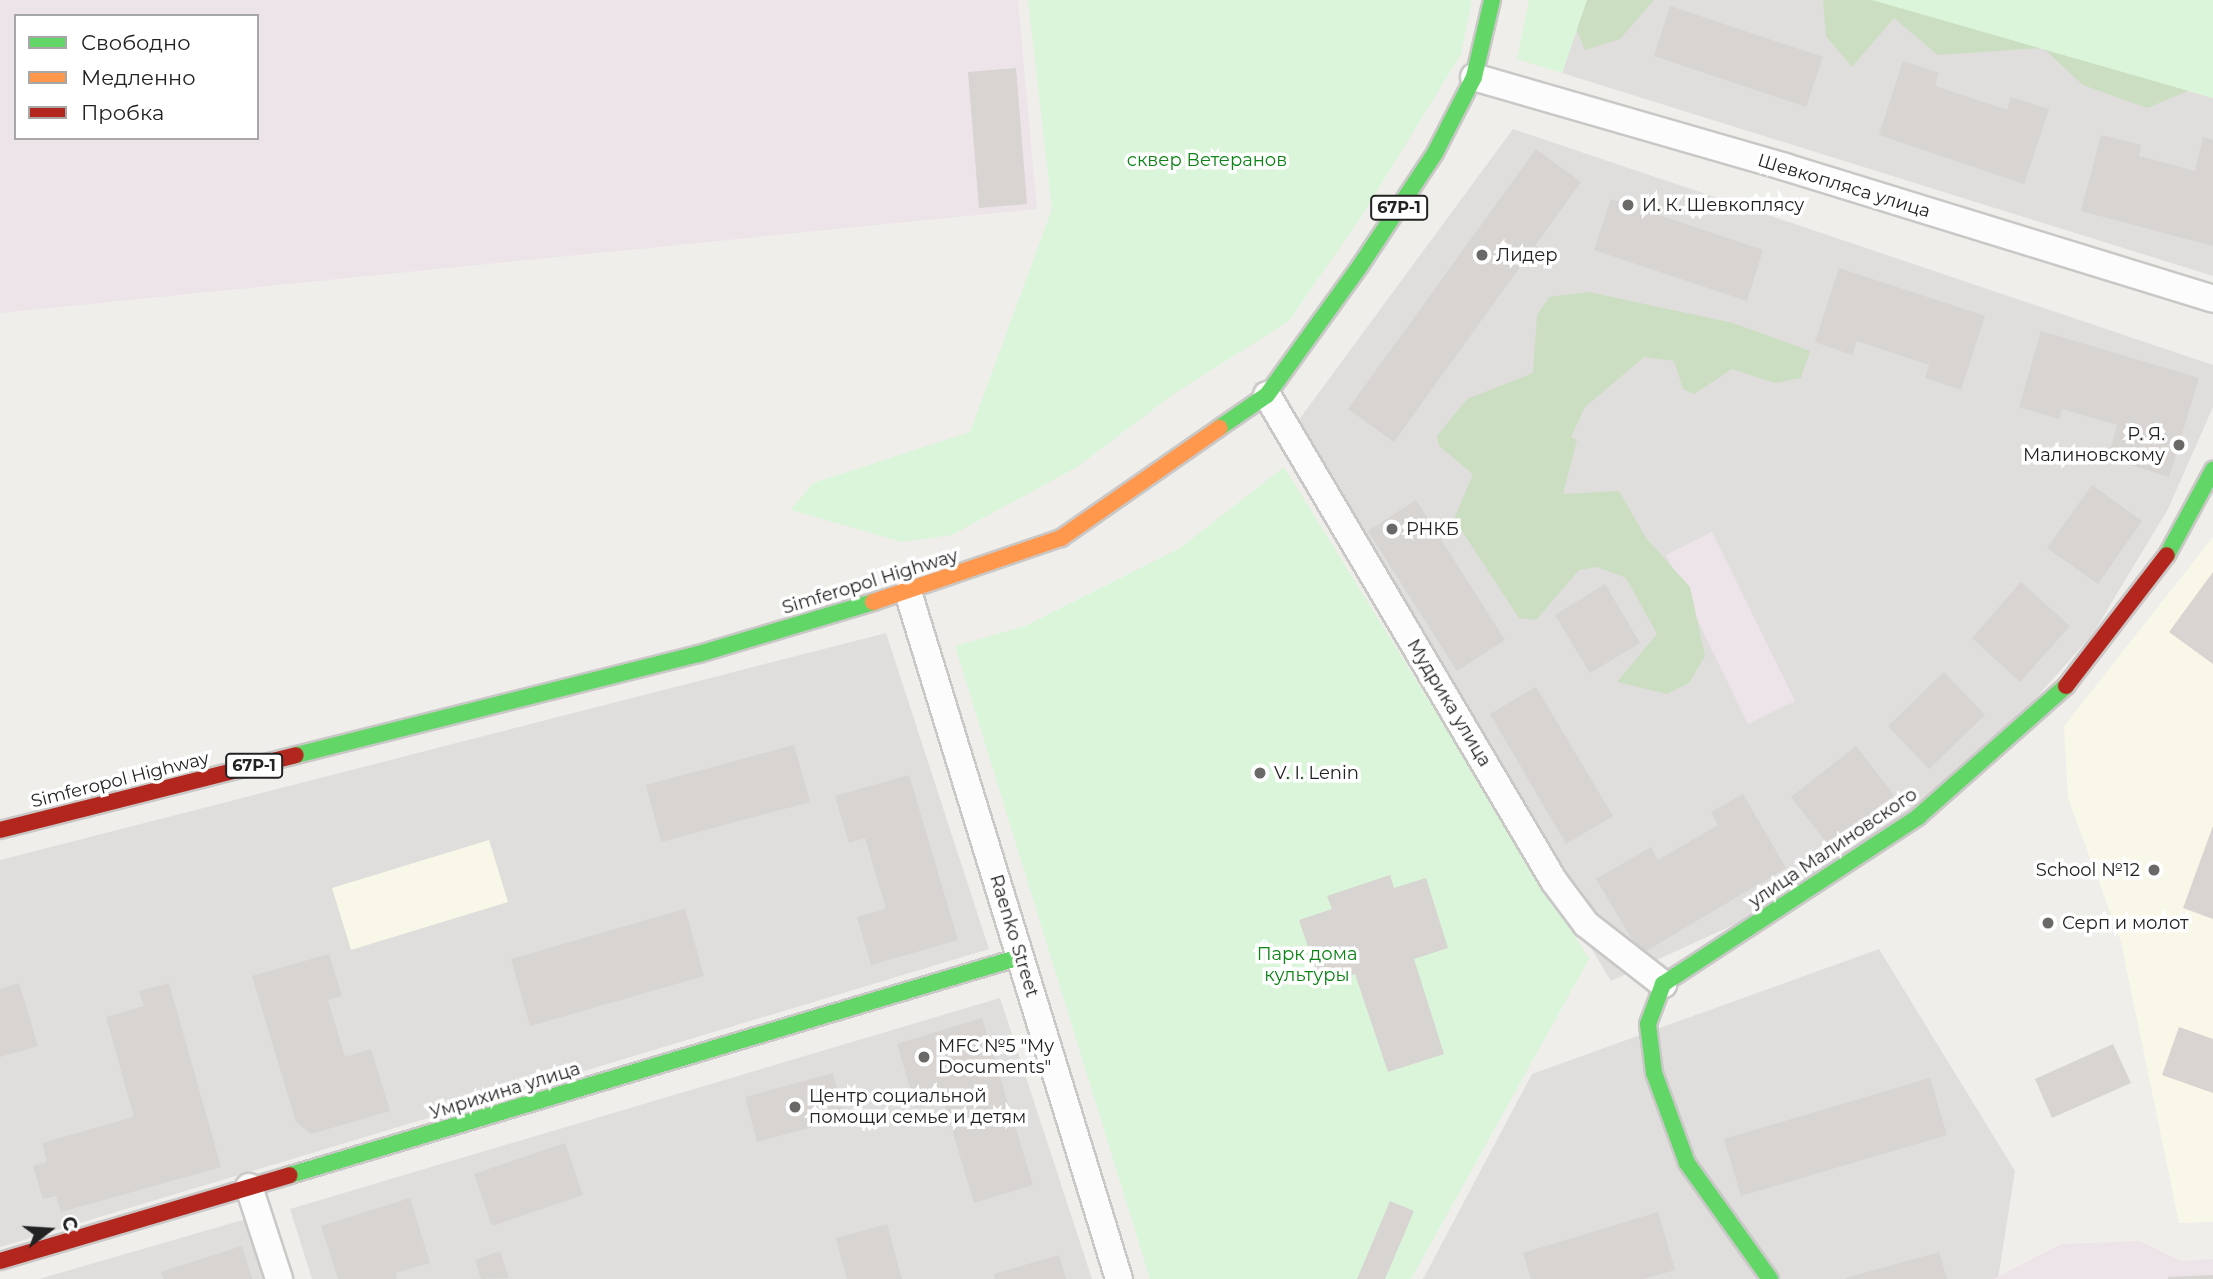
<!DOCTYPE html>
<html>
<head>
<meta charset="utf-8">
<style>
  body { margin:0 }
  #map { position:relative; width:2213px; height:1279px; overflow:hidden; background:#f0eeeb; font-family:Montserrat,sans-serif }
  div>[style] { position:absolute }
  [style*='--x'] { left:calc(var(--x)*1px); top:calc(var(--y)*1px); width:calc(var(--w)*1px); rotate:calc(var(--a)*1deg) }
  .residential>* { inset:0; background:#dfdedc }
  .industrial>* { inset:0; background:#ede4e9 }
  .education>* { inset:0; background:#f8f7e8 }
  .forest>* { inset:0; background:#cbdec1 }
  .park>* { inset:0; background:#daf5da }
  .building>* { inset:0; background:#d7d4d2 }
  .roads { filter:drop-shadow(2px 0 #c9c8c7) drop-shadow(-2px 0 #c9c8c7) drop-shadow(0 2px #c9c8c7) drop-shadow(0 -2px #c9c8c7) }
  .street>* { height:26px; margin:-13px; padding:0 13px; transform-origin:13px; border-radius:13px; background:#fdfcfc }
  .fast>* { height:16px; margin:-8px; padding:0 8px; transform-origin:8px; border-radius:8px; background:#63d668 }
  .slow>* { height:16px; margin:-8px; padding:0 8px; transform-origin:8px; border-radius:8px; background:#ff974d }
  .jam>* { height:16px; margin:-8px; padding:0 8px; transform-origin:8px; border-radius:8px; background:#b3261e }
  .dots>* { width:19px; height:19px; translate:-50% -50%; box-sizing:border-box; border:4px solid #fff; border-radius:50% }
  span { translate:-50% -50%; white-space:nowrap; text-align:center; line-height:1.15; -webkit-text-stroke:7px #fff; paint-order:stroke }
  .shield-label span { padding:2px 5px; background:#fff; border:2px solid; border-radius:5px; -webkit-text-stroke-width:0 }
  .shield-label { font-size:16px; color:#222; font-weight:700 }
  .park-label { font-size:18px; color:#0c8416 }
  .street-label { font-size:18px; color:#222 }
  .poi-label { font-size:18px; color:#222 }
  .left { translate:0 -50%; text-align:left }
  .right { translate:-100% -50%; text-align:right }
  .legend { position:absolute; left:14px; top:14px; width:245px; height:126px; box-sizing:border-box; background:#fff; border:2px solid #a7a7a7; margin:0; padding:9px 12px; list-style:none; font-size:21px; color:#222 }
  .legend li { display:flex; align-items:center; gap:14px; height:35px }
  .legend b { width:35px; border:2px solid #a7a7a7 }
  .north { position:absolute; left:14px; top:1195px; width:70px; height:70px; -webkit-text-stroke:5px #fff; paint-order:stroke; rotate:73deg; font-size:19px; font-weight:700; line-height:28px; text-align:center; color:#222 }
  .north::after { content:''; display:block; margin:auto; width:24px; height:32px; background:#222; clip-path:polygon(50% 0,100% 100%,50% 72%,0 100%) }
</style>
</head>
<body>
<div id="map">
  <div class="residential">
    <i style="clip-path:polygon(1587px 0,1872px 0,2213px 98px,2213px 276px,1562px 73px)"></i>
    <i style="clip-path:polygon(1513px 129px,2213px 365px,2213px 407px,2168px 509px,2092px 635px,1968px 774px,1803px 893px,1611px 981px,1284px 440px)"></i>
    <i style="clip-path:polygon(886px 633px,989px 949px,0 1247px,0 860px)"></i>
    <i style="clip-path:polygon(1879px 949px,2015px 1171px,1998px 1279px,1423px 1279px,1532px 1074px)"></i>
    <i style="clip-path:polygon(1000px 998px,1092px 1279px,312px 1279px,290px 1209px)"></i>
    <i style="clip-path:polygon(246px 1219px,264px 1279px,39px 1279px)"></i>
  </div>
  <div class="industrial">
    <i style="clip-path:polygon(evenodd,0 0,1018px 0,1037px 209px,0 313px,0 0,16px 16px,257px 16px,257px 138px,16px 138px,16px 16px)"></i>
    <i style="clip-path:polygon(1712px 532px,1795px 701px,1748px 724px,1666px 555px)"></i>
    <i style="clip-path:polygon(2140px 1241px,2180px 1261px,2213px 1259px,2213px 1279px,1993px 1279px,2061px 1244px)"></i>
  </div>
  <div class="education">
    <i style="clip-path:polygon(2213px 537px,2213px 1222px,2179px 1223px,2121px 942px,2068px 798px,2064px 726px)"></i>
    <i style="clip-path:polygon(489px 840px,508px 902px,351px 950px,332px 888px)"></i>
  </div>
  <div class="forest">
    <i style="clip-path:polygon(1571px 0,1654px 0,1620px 39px,1585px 50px,1570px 14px)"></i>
    <i style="clip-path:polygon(1823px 0,2213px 0,2207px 83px,2147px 108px,2083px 85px,2043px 48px,1938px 55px,1894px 18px,1852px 67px,1826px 36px)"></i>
    <i style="clip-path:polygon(1589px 292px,1733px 323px,1810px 351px,1801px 378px,1775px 383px,1732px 369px,1694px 394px,1683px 389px,1674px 361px,1644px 357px,1585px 407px,1571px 437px,1577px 440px,1563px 494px,1619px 491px,1646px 538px,1690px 587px,1705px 656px,1689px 683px,1667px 694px,1617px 682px,1657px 634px,1626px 578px,1597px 567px,1579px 570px,1536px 620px,1519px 618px,1454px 519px,1473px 474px,1439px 446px,1437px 436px,1467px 399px,1533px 373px,1537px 315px,1549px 297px)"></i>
  </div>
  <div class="park">
    <i style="clip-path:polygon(1028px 0,1472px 0,1461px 54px,1361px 217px,1289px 321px,1175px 393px,1077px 467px,952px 535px,902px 542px,791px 510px,813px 483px,970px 432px,1052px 209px)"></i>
    <i style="clip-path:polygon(1529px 0,1587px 0,1562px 73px,1517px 59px)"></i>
    <i style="clip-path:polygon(1872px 0,2213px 0,2213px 98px)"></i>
    <i style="clip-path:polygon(1284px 467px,1589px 959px,1411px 1279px,1150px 1279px,955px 646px,1025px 626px,1180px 548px)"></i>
  </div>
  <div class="building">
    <i style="clip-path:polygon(1670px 6px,1823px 57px,1806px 107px,1654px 56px)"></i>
    <i style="clip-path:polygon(1903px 61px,1939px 73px,1935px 86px,2007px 110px,2011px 97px,2049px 109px,2024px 184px,1879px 135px)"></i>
    <i style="clip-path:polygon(1016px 68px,1027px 204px,979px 208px,968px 72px)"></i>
    <i style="clip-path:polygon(2101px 135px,2141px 145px,2139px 156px,2195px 171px,2203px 137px,2213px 140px,2213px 246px,2081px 211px)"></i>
    <i style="clip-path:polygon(1536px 149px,1581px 182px,1394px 442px,1348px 409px)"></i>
    <i style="clip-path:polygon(1611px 199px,1763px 250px,1747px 301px,1594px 250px)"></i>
    <i style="clip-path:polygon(1839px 268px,1985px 316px,1961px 390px,1925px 378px,1929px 365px,1857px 341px,1852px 355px,1815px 342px)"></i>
    <i style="clip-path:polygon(2041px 331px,2199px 378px,2169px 477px,2108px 458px,2117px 425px,2062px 409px,2059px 419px,2019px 407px)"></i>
    <i style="clip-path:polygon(2092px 485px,2142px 521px,2098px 584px,2047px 548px)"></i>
    <i style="clip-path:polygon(1416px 500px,1505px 640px,1457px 671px,1368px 531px)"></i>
    <i style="clip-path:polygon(2213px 572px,2213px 664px,2169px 632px)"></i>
    <i style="clip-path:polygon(2021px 582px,2070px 626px,2020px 682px,1972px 638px)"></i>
    <i style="clip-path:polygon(1605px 584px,1640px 643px,1590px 673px,1555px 615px)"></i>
    <i style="clip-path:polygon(1944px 672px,1985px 715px,1929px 769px,1888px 726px)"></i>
    <i style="clip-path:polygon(1536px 687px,1613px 816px,1566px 844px,1490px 714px)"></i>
    <i style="clip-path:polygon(794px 745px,810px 802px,661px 842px,646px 785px)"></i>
    <i style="clip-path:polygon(1856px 746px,1894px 795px,1829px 846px,1791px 797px)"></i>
    <i style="clip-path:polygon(909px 775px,958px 940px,871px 965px,857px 917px,886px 909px,865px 838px,849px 843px,835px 796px)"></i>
    <i style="clip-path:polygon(1743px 794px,1786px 868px,1641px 954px,1596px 879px,1651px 847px,1658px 860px,1718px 825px,1711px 812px)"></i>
    <i style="clip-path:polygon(2213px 826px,2213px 919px,2183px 908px)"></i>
    <i style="clip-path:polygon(1390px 875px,1394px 888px,1426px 878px,1448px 948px,1414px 959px,1444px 1054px,1388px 1072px,1355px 974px,1321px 985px,1299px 920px,1332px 909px,1327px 896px)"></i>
    <i style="clip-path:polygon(685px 909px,704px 976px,530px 1026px,511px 959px)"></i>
    <i style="clip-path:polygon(329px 954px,342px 996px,328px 1000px,345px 1057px,371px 1049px,390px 1111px,311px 1134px,296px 1122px,252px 976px)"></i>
    <i style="clip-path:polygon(19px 983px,38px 1046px,0 1057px,0 989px)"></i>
    <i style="clip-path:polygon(169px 983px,221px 1167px,61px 1212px,56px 1196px,43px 1199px,33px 1166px,47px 1162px,42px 1143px,134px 1117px,106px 1017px,144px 1006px,139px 991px)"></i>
    <i style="clip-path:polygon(982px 1018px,1033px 1185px,974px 1203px,943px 1100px,916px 1108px,897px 1044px)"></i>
    <i style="clip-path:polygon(2179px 1027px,2213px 1039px,2213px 1093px,2162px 1075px)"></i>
    <i style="clip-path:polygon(2113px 1044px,2131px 1083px,2052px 1118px,2035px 1079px)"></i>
    <i style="clip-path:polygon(833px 1073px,845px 1118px,757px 1142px,745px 1097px)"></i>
    <i style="clip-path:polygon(1930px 1078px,1947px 1135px,1741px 1196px,1724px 1139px)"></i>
    <i style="clip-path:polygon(565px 1143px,583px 1195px,492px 1226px,474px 1174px)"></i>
    <i style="clip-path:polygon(410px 1198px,430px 1263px,396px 1273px,397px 1279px,338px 1279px,321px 1226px)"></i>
    <i style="clip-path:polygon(1390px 1201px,1414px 1211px,1385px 1279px,1357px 1279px)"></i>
    <i style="clip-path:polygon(1658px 1212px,1675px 1270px,1643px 1279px,1531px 1279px,1523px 1253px)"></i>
    <i style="clip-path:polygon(887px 1224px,902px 1279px,847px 1279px,836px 1238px)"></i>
    <i style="clip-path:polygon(242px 1246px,252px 1279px,164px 1279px,161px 1272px)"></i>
    <i style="clip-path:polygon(500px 1251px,509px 1278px,481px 1279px,475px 1260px)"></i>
    <i style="clip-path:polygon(1939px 1252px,1947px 1279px,1846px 1279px,1846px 1278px)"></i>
    <i style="clip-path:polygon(1059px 1255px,1066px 1279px,995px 1279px,994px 1274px)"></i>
    <i style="clip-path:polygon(2213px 1275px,2213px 1279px,2168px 1279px,2168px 1277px)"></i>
  </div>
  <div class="roads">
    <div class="street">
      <i style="--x:1474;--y:77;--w:324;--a:16.1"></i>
      <i style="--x:1785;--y:167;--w:448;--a:17.1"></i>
      <i style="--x:1267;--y:395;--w:564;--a:59.44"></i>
      <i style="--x:1554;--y:881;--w:54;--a:53.3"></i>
      <i style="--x:1586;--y:924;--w:98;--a:37.9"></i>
      <i style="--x:908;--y:592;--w:719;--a:72.93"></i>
      <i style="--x:249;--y:1187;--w:97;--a:71.9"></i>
    </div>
    <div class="fast">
      <i style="--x:1219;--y:428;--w:58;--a:-34.5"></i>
      <i style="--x:1267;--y:395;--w:159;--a:-54.2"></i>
      <i style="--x:1360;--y:266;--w:136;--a:-56.4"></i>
      <i style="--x:1435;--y:153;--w:85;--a:-62.8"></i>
      <i style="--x:1474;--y:77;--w:79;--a:-76.8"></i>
      <i style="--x:2167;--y:555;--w:97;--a:-61.6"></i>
      <i style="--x:296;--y:755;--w:415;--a:-14.1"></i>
      <i style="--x:699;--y:654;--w:182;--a:-16.6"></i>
      <i style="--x:290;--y:1175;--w:762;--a:-16.63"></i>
      <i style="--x:1770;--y:1279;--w:143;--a:-125.6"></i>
      <i style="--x:1687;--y:1163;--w:96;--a:-110.1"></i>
      <i style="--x:1654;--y:1073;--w:49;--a:-97"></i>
      <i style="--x:1648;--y:1024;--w:43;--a:-69.4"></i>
      <i style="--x:1663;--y:984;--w:305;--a:-33.2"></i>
      <i style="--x:1918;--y:817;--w:198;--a:-41.5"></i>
    </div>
    <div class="slow">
      <i style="--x:873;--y:602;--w:199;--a:-18.8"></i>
      <i style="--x:1061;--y:538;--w:193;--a:-34.8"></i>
    </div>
    <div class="jam">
      <i style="--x:2066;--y:686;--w:165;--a:-52.4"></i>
      <i style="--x:0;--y:830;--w:305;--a:-14.2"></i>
      <i style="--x:0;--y:1261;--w:302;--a:-16.5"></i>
    </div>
  </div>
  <div class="dots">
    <i style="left:1628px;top:205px;background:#6a6968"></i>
    <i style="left:1482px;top:255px;background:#6a6968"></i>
    <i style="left:2179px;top:445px;background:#6a6968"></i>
    <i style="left:1392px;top:529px;background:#6a6968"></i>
    <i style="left:1260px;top:773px;background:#6a6968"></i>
    <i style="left:2154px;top:870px;background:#6a6968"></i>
    <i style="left:2048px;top:923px;background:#6a6968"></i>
    <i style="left:924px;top:1057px;background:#6a6968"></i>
    <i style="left:795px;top:1107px;background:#6a6968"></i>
  </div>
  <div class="shield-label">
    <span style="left:1399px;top:208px">67Р-1</span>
    <span style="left:254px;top:766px">67Р-1</span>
  </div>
  <div class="park-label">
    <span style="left:1207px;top:160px">сквер Ветеранов</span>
    <span style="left:1307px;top:965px">Парк дома<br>культуры</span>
  </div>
  <div class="street-label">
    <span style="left:1844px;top:186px;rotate:17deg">Шевкопляса улица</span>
    <span style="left:870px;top:582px;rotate:-17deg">Simferopol Highway</span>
    <span style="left:1449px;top:703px;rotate:59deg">Мудрика улица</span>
    <span style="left:120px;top:780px;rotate:-14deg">Simferopol Highway</span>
    <span style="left:1833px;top:848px;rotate:-34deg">улица Малиновского</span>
    <span style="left:1014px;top:936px;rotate:73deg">Raenko Street</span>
    <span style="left:505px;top:1091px;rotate:-17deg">Умрихина улица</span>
  </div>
  <div class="poi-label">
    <span class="left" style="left:1642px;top:205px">И. К. Шевкоплясу</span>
    <span class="left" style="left:1496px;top:255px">Лидер</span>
    <span class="right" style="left:2165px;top:445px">Р. Я.<br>Малиновскому</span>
    <span class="left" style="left:1406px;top:529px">РНКБ</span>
    <span class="left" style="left:1274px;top:773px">V. I. Lenin</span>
    <span class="right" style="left:2140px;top:870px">School №12</span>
    <span class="left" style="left:2062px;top:923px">Серп и молот</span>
    <span class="left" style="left:938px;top:1057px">MFC №5 "My<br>Documents"</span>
    <span class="left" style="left:809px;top:1107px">Центр социальной<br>помощи семье и детям</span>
  </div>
  <ul class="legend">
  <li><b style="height:9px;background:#63d668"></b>Свободно</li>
  <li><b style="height:9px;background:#ff974d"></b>Медленно</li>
  <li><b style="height:9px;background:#b3261e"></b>Пробка</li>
  </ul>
  <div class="north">С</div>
</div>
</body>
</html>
